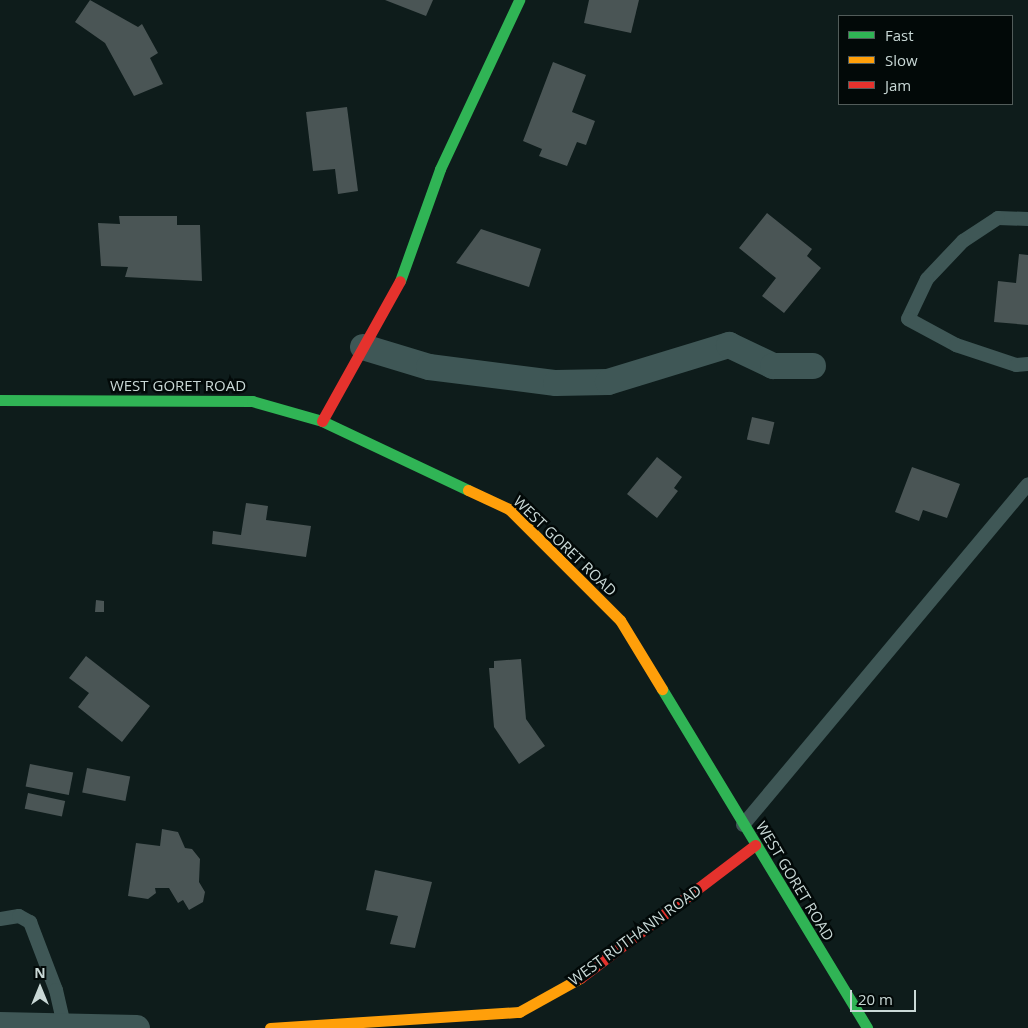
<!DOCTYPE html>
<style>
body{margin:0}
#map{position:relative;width:1028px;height:1028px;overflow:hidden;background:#0e1c1b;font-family:"Open Sans",sans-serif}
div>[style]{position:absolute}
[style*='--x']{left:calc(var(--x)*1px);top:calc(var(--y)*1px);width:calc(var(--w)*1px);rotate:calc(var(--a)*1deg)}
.building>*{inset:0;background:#4a5555;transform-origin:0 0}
.lane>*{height:14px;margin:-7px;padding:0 7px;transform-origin:7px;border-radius:7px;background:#3f5756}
.street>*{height:26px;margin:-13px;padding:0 13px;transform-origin:13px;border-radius:13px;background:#3f5756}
.fast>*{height:11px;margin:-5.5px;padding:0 5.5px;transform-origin:5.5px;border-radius:5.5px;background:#30b455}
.slow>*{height:11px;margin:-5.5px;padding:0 5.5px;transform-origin:5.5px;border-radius:5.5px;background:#ff9f0a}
.jam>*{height:11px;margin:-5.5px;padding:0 5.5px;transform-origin:5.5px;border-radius:5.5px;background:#e5322d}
span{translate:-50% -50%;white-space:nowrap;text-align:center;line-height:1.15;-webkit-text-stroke:5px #020908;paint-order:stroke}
.street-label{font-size:15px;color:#c9d8d6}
.legend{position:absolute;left:838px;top:15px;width:175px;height:90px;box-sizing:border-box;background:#020908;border:1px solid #525c5a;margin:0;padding:6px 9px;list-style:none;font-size:15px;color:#c9d8d6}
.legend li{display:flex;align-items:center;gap:10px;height:25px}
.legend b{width:25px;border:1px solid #525c5a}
.north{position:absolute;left:15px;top:963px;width:50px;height:50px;-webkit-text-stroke:4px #020908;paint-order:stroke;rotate:0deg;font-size:14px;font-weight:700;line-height:20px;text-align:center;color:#c9d8d6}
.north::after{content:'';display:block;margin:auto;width:18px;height:22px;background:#c9d8d6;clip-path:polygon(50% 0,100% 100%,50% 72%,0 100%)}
.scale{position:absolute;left:850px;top:990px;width:66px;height:22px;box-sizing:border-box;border:2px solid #c9d8d6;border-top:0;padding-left:6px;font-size:15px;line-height:18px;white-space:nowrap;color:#c9d8d6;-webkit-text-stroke:4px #020908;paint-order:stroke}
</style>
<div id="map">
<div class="building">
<i style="clip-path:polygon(90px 0,138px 27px,142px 24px,158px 53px,150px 58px,163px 84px,134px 96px,105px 43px,75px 22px)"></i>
<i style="clip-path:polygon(385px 0,433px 0,426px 16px)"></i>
<i style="clip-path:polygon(589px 0,639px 0,631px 33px,584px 23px)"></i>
<i style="clip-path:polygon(553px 62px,586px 75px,572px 112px,595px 121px,586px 145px,577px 142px,567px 166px,539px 156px,542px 149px,523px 141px)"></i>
<i style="clip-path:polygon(347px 107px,358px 191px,338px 194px,335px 169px,313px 171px,306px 112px)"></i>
<i style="clip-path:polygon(767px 213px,812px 249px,807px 256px,821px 268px,784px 313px,762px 296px,776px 278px,739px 248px)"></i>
<i style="clip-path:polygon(119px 216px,177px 216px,177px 225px,200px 225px,202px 281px,125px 277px,128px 267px,101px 266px,98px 223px,120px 224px)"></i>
<i style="clip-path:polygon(481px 229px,541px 249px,529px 287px,456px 263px)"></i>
<i style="clip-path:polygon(1019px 254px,1028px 255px,1028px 325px,994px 322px,998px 281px,1016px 283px)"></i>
<i style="left:752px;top:417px;width:23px;height:23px;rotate:13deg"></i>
<i style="clip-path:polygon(657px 457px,682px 477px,674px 488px,678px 491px,657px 518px,627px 494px)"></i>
<i style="clip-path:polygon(912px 467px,960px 484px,947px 518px,923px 510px,919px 521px,895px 512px)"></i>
<i style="clip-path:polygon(246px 503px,268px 506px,266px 520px,311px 526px,306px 557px,212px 544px,213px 531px,241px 535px)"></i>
<i style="clip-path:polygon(96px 600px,104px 601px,104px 612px,95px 612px)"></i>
<i style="clip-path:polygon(86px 656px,150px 706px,122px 742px,78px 707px,89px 693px,69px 678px)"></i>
<i style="clip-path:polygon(521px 659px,526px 719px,545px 746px,519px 764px,494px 727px,489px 668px,494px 668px,494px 661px)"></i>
<i style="left:30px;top:764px;width:44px;height:23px;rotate:11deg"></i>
<i style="left:87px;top:768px;width:44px;height:25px;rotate:11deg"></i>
<i style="left:28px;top:793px;width:38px;height:16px;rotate:12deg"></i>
<i style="clip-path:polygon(162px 829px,178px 832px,185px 848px,192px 849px,200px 859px,199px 882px,205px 892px,203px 902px,189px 910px,183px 900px,178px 903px,169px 888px,155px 888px,156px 893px,148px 899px,128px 896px,136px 843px,160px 846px)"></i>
<i style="clip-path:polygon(375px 870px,432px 882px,415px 948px,390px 944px,398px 916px,366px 910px)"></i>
</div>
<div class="lane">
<i style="--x:1028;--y:219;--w:30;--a:-178"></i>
<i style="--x:998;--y:218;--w:42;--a:146.7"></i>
<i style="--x:963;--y:241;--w:52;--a:133.5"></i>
<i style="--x:927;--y:279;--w:44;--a:115.4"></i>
<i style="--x:908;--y:319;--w:55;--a:28.4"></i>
<i style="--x:956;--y:345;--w:63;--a:18.4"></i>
<i style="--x:1016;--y:365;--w:12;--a:-5"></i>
<i style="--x:743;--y:825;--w:444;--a:-50.1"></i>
<i style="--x:0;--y:919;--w:19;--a:-9"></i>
<i style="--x:19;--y:916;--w:13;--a:29"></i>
<i style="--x:30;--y:922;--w:73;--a:69.1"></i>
<i style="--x:56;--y:990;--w:37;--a:77"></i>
</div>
<div class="street">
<i style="--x:363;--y:347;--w:69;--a:16.9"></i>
<i style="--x:429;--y:367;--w:128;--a:7.2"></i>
<i style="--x:556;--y:383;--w:52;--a:-1.1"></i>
<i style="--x:608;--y:382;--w:127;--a:-17"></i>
<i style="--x:729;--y:345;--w:49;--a:25.5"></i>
<i style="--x:773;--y:366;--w:40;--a:0"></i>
<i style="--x:0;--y:1025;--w:137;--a:1.3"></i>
</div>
<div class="fast">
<i style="--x:400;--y:281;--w:119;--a:-70.3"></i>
<i style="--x:440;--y:169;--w:187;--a:-64.9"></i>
<i style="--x:0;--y:400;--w:252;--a:0.2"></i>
<i style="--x:252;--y:401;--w:73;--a:15.9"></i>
<i style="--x:322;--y:421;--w:161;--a:25.3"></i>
<i style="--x:662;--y:689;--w:396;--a:58.8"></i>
</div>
<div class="slow">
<i style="--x:468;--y:490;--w:45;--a:24.9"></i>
<i style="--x:509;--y:509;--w:157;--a:45"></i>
<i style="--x:620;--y:620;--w:81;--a:58.7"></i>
<i style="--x:270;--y:1028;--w:250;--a:-3.7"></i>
<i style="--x:519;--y:1012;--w:70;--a:-29.1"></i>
</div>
<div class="jam">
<i style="--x:322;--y:421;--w:160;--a:-60.9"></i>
<i style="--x:580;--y:978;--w:220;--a:-37.2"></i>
</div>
<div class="street-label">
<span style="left:178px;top:386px">WEST GORET ROAD</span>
<span style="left:565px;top:546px;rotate:44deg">WEST GORET ROAD</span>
<span style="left:795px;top:881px;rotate:59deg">WEST GORET ROAD</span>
<span style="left:635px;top:935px;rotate:-36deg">WEST RUTHANN ROAD</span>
</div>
<ul class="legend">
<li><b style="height:6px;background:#30b455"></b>Fast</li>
<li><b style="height:6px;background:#ff9f0a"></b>Slow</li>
<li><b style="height:6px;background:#e5322d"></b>Jam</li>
</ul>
<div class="north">N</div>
<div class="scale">20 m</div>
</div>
